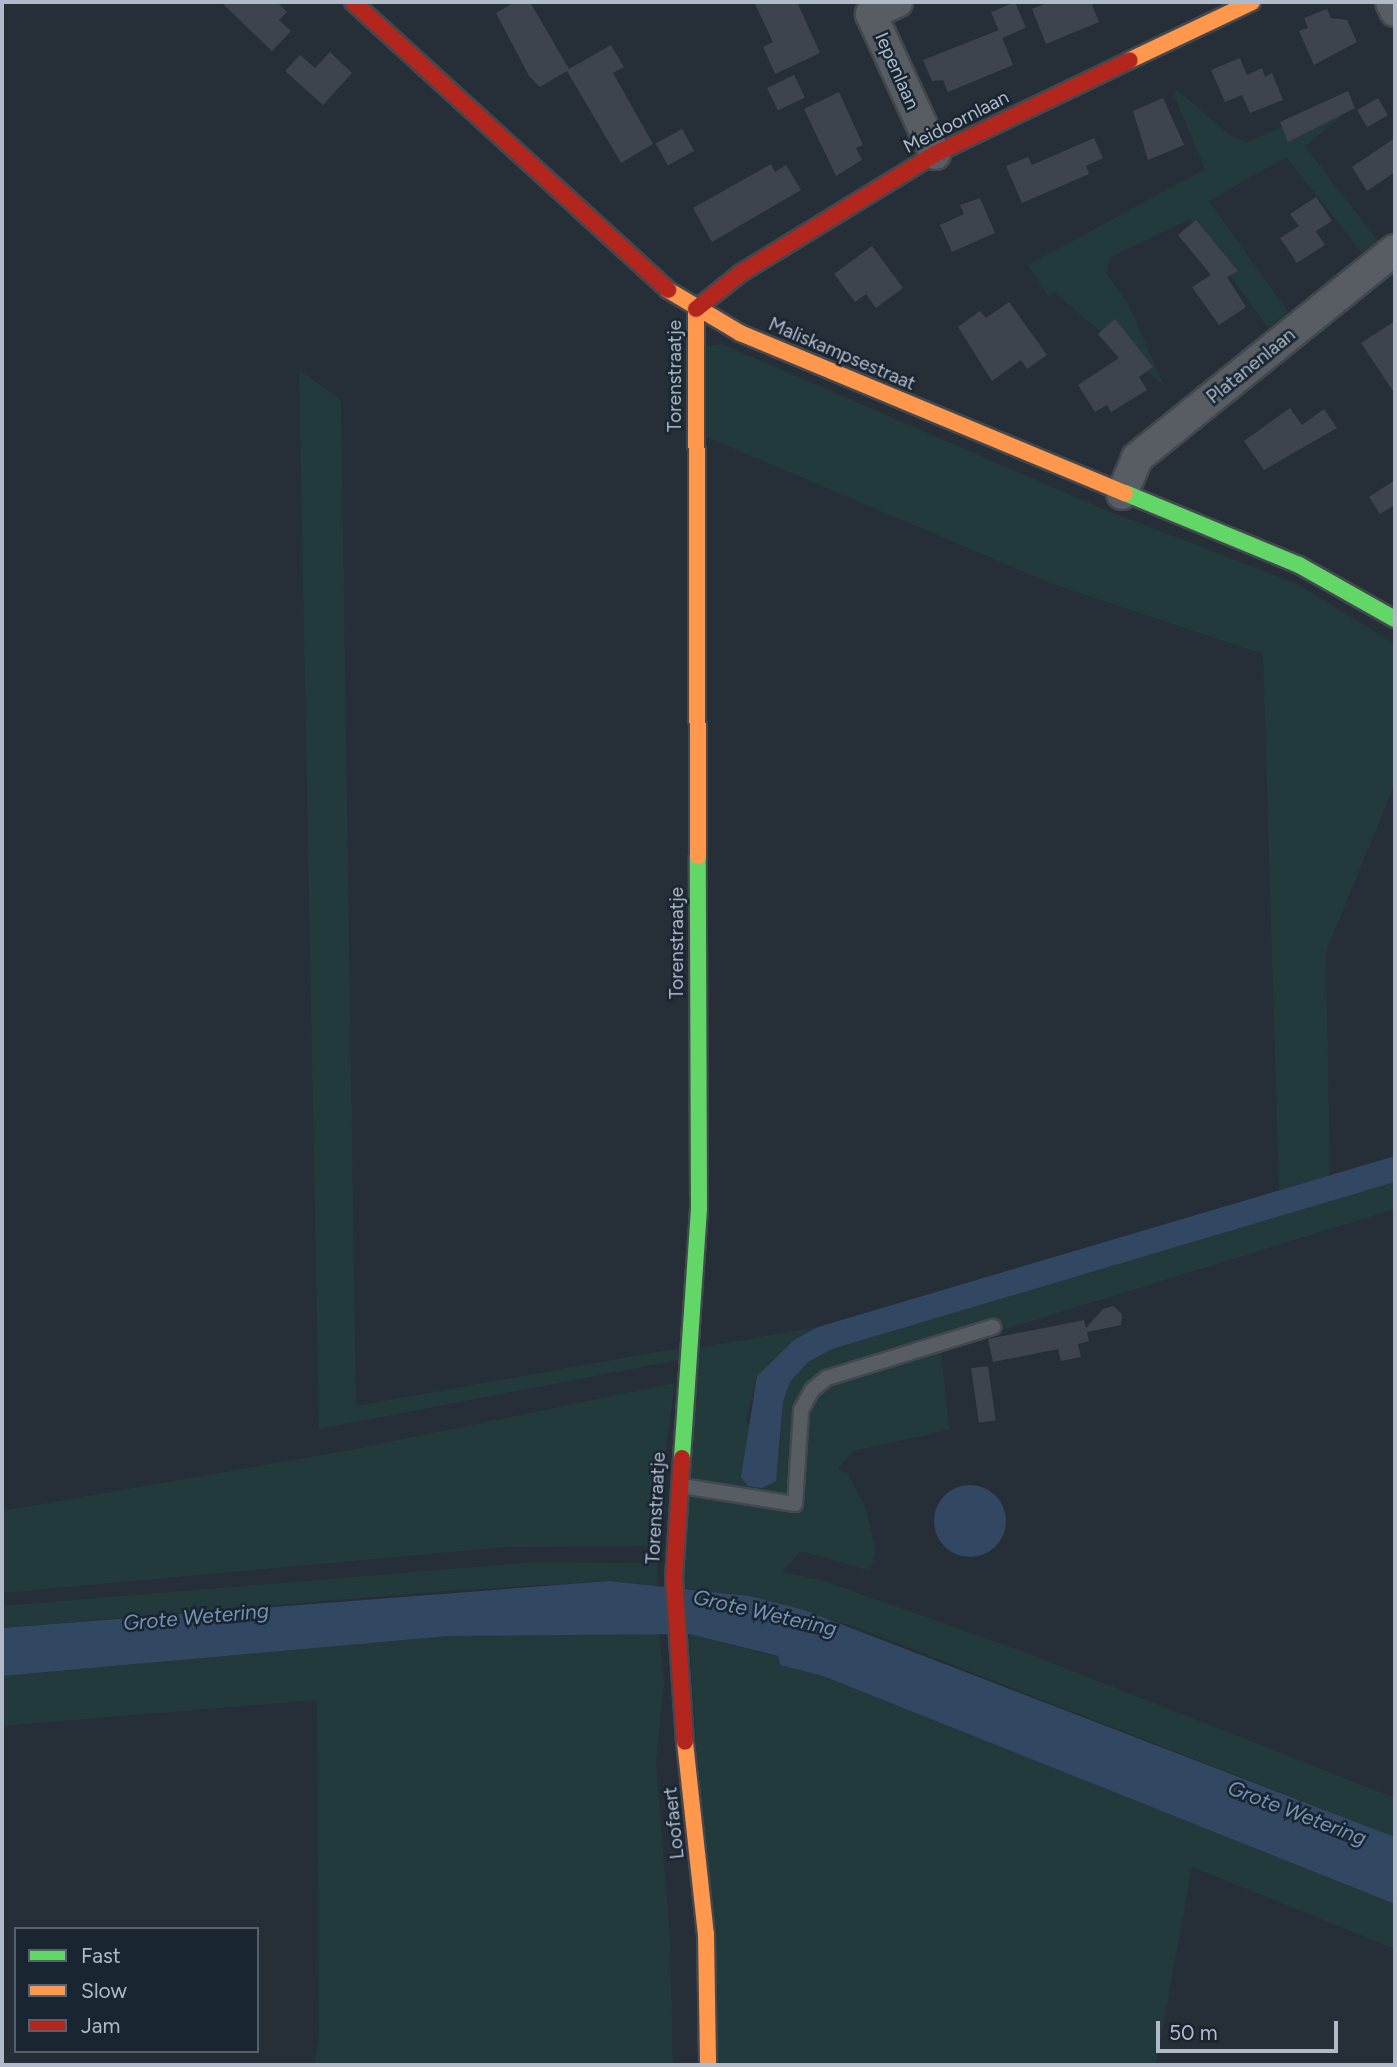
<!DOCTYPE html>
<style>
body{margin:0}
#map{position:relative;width:1397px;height:2067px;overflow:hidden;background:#262e37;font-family:Figtree,sans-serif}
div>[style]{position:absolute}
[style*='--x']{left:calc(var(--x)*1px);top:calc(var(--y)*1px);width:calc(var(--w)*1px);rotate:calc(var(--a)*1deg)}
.green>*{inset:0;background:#233a3d}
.water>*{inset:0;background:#324762}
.round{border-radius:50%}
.building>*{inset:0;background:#3e444d;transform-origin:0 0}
.roads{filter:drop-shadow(2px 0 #43484f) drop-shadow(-2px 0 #43484f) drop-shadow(0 2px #43484f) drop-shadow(0 -2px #43484f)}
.lane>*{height:14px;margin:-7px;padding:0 7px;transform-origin:7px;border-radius:7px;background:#585d64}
.street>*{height:30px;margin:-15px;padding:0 15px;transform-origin:15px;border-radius:15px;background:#585d64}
.fast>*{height:16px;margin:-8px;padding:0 8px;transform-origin:8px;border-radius:8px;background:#63d668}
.slow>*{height:16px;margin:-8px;padding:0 8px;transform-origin:8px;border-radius:8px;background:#ff974d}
.jam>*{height:16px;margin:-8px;padding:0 8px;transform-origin:8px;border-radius:8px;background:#b3261e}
span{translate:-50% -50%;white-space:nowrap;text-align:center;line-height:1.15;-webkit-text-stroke:5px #1a2532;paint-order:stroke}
.street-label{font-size:19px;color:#b0bac9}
.water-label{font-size:21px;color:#7592b3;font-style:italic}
.frame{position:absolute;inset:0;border:4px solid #b0bac9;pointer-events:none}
.legend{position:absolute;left:14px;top:1927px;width:245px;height:126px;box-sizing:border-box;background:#1a2532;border:2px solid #56616e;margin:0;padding:9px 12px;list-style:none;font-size:21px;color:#b0bac9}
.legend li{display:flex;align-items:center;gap:14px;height:35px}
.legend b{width:35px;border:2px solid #56616e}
.scale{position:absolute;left:1156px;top:2021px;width:182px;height:32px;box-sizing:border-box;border:4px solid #b0bac9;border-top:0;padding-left:9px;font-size:21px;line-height:24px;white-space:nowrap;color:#b0bac9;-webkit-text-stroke:5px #1a2532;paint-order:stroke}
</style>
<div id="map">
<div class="green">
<i style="clip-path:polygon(1177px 90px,1230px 135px,1248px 142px,1331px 104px,1339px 106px,1340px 118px,1305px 146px,1378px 241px,1362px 253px,1286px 157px,1209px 201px,1288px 312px,1268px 328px,1190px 219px,1111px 257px,1106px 273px,1129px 306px,1164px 386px,1054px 292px,1048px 297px,1028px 265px,1205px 169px,1173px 93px)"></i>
<i style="clip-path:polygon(722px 344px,1103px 509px,1297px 584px,1395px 644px,1395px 783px,1326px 952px,1330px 1175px,1279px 1190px,1263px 654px,1048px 582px,704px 436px,706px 346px)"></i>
<i style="clip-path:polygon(299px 370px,341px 400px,356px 1406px,662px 1351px,681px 1349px,679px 1360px,319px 1429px)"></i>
<i style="clip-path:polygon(1395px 1182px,1395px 1209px,941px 1349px,949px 1430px,853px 1451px,838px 1468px,848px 1474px,866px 1509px,876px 1552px,870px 1571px,801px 1551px,782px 1572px,824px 1581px,1019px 1650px,1395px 1798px,1395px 1837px,853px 1626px,749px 1596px,682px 1588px,697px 1348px,818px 1327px,794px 1340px,757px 1376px,746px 1422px,780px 1452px,783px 1402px,790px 1382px,808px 1362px,832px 1349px)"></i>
<i style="clip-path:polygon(675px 1383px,652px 1546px,506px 1547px,2px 1593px,2px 1511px,345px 1451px)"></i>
<i style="clip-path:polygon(535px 1562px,657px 1563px,658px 1587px,609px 1581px,445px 1591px,2px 1628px,2px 1606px)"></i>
<i style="clip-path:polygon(659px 1632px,664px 1681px,656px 1763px,670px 1935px,673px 2065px,314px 2065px,319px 2039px,317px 1700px,2px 1726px,2px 1676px,449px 1636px)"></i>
<i style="clip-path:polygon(689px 1634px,778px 1657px,780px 1665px,823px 1676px,1395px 1904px,1395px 1949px,1192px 1867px,1156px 2065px,717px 2065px)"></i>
</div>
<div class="water">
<i style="clip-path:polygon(1395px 1156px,1395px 1182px,832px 1349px,808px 1362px,790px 1382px,783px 1402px,776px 1481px,762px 1488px,748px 1486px,741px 1477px,757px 1376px,794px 1340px,818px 1327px)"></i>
<i class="round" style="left:934px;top:1485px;width:72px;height:72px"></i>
<i style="clip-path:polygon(609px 1581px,749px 1596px,804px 1610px,1395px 1837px,1395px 1904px,823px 1676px,780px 1665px,778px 1656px,689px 1634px,449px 1636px,2px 1676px,2px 1628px)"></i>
</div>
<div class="building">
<i style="clip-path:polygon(221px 2px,277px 2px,287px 12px,279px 20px,291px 31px,272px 51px)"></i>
<i style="clip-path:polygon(515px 2px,530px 2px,569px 69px,611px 45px,624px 67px,613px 73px,653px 144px,621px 163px,567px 71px,540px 87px,529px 76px,496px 13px)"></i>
<i style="clip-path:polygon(754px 2px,797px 2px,820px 53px,775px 74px,763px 47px,773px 42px)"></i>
<i style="left:1015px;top:2px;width:28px;height:26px;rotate:67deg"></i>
<i style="clip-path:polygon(1049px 2px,1091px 2px,1099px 22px,1046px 44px,1032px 9px)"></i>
<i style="clip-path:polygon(1327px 9px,1331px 18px,1347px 20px,1357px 42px,1314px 65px,1299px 31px,1308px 28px,1304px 18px)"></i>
<i style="clip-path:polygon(999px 30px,1013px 65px,948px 92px,943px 80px,932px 81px,923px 60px)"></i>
<i style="clip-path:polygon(330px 52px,352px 73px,323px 105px,285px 71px,300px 55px,315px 68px)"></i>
<i style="clip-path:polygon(1240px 58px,1247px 75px,1262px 68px,1265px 77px,1272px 73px,1283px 100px,1250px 113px,1242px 95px,1225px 102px,1211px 70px)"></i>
<i style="left:794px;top:75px;width:25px;height:30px;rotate:64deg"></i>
<i style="clip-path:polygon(1348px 91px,1355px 108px,1288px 142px,1280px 122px)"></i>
<i style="clip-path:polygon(839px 92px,863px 145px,856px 148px,862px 160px,836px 176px,804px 109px)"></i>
<i style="clip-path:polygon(1163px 98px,1184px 145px,1148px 160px,1133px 111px)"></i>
<i style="left:1378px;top:98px;width:20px;height:24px;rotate:60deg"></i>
<i style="left:682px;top:129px;width:25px;height:30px;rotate:61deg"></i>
<i style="clip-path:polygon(1094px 138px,1103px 158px,1086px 166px,1089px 174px,1022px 203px,1006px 166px,1028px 157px,1032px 165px)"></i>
<i style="clip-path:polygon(1395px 138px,1395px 172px,1367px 191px,1352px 167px)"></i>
<i style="clip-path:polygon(771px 164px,775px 172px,786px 165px,801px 190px,712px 242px,693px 208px)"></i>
<i style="clip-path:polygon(1316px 197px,1332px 221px,1316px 231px,1325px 245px,1297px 263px,1280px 238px,1299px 226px,1290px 214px)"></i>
<i style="clip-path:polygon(980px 198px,995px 233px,952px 252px,940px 225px,964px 214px,960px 205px)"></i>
<i style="clip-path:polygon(1196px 220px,1238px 271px,1227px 277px,1246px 307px,1219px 325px,1192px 287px,1211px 275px,1178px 235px)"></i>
<i style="clip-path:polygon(872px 246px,903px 288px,876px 308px,866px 294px,855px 302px,834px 274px)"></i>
<i style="clip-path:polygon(1009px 302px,1047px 355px,1027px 369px,1021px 360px,992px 381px,958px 327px,980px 311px,986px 318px)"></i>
<i style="clip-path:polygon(1115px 319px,1153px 367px,1139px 377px,1147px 390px,1111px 412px,1107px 405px,1095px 412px,1078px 385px,1119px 358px,1098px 334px)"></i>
<i style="clip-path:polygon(1395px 321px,1395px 394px,1361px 343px)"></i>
<i style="clip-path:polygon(1290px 408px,1302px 425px,1324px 409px,1337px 428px,1264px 470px,1244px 441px)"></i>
<i style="clip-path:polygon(1395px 480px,1395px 505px,1380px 514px,1369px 497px)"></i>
<i style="clip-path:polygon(1113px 1306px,1122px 1314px,1121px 1325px,1087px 1332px,1089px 1341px,1078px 1344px,1081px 1357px,1061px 1361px,1058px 1349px,993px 1362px,988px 1339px,1084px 1320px,1086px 1328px,1103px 1309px)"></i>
<i style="left:988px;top:1366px;width:55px;height:17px;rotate:82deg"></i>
</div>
<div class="roads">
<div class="lane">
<i style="--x:682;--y:1486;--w:114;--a:9.1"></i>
<i style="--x:795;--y:1504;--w:94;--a:-86.3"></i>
<i style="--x:801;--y:1410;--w:23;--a:-61"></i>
<i style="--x:812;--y:1390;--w:19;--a:-39"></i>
<i style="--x:827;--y:1378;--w:174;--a:-17.1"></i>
</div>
<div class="street">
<i style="--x:897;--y:2;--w:29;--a:155"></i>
<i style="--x:871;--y:14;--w:154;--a:65.4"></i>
<i style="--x:1391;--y:2;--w:10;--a:66"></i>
<i style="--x:1122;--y:494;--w:39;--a:-67"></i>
<i style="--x:1137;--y:458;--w:331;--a:-38.9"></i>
</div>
<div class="fast">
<i style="--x:1125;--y:493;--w:188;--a:22.5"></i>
<i style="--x:1299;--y:565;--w:110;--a:29.4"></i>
<i style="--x:682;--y:1458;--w:251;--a:-86.1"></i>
<i style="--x:699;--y:1208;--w:352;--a:-90.2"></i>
</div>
<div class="slow">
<i style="--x:1130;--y:60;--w:135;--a:-25.4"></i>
<i style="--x:668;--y:290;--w:84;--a:30.8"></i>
<i style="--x:740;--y:333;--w:417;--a:22.6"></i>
<i style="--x:696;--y:309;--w:547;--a:89.79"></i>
<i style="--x:685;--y:1742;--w:193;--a:83.8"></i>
<i style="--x:706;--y:1934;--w:131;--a:89.1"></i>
</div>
<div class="jam">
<i style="--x:353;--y:2;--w:427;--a:42.4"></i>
<i style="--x:696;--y:309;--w:58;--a:-38.7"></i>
<i style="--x:741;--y:273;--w:228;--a:-31.5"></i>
<i style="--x:935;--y:154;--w:216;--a:-25.7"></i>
<i style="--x:682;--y:1458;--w:119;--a:93.8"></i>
<i style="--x:674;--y:1577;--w:165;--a:86.2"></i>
</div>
</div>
<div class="street-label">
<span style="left:897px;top:71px;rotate:66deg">Iepenlaan</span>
<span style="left:956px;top:122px;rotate:-27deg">Meidoornlaan</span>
<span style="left:842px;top:354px;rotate:23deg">Maliskampsestraat</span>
<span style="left:1251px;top:366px;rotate:-39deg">Platanenlaan</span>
<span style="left:675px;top:376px;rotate:-90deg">Torenstraatje</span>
<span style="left:677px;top:943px;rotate:-90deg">Torenstraatje</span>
<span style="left:656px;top:1508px;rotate:-87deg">Torenstraatje</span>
<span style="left:674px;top:1823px;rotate:-96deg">Loofaert</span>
</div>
<div class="water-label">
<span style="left:765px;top:1613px;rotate:13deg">Grote Wetering</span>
<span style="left:196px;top:1617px;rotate:-5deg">Grote Wetering</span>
<span style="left:1297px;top:1813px;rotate:21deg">Grote Wetering</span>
</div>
<div class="frame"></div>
<ul class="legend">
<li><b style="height:9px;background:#63d668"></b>Fast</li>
<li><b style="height:9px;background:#ff974d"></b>Slow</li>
<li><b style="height:9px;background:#b3261e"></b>Jam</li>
</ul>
<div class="scale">50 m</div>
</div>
